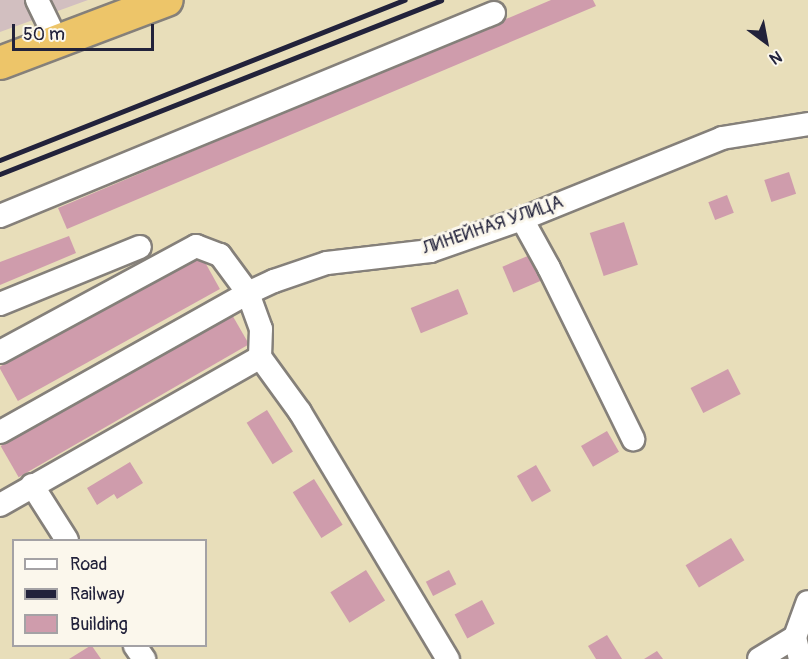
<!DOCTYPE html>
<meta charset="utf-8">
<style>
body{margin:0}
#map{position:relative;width:808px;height:659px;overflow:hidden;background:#e8deba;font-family:Pangolin,sans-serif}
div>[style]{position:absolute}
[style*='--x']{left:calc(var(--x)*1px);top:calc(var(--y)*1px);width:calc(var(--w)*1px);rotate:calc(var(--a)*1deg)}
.industrial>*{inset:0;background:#d2bfc0}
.building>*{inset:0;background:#cf9cac;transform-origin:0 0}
.roads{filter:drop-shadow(2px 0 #85807a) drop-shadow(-2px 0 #85807a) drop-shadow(0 2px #85807a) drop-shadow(0 -2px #85807a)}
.minor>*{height:22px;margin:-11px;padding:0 11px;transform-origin:11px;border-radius:11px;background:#fff}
.highway>*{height:32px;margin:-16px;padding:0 16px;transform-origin:16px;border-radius:16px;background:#edc569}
.rail>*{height:4.5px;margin:-2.25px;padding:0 2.25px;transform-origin:2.25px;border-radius:2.25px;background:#22223b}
span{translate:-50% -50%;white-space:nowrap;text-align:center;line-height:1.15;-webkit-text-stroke:6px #fbf7ec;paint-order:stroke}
.street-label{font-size:18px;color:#22223b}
.legend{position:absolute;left:12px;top:539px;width:195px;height:108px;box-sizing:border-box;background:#fbf7ec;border:2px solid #a4a2a5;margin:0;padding:8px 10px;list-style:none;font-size:18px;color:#22223b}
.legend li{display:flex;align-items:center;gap:12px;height:30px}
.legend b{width:30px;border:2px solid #a4a2a5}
.north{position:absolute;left:736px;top:12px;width:60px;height:60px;-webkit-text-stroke:4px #fbf7ec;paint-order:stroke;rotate:148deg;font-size:16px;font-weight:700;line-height:24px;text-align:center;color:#22223b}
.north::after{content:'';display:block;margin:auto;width:21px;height:27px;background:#22223b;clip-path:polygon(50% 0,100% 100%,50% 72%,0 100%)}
.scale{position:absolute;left:12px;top:24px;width:142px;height:27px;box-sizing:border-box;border:3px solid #22223b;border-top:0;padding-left:8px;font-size:18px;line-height:21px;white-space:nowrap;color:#22223b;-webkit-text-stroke:4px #fbf7ec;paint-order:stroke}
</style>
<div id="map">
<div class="industrial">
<i style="clip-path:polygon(0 0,88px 0,0 32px)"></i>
</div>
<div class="building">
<i style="clip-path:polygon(551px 0,593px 0,596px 6px,67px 229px,58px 208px)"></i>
<i style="left:789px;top:172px;width:23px;height:26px;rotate:72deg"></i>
<i style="left:727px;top:195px;width:19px;height:20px;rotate:69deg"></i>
<i style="left:624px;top:222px;width:45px;height:36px;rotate:72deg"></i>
<i style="clip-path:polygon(69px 236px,76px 253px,0 285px,0 262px)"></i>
<i style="left:201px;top:255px;width:39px;height:231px;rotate:61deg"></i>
<i style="left:530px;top:255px;width:28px;height:30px;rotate:67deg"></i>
<i style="left:458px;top:289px;width:27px;height:51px;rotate:68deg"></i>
<i style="left:231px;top:313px;width:36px;height:266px;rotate:60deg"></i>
<i style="left:728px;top:369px;width:28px;height:42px;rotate:63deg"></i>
<i style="left:267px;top:410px;width:49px;height:24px;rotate:58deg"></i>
<i style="left:607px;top:431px;width:24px;height:30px;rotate:60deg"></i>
<i style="clip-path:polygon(130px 462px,143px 483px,117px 499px,114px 494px,97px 505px,87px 488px)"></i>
<i style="left:536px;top:465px;width:30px;height:22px;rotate:60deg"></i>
<i style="left:314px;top:479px;width:54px;height:25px;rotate:58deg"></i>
<i style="left:731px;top:538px;width:26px;height:53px;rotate:59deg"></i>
<i style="left:366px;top:570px;width:36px;height:42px;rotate:58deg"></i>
<i style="left:449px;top:570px;width:16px;height:26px;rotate:63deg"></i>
<i style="left:482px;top:600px;width:27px;height:31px;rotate:62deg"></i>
<i style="clip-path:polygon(607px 635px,622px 659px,596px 659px,588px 646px)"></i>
<i style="clip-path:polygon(92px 646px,101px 659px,69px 659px,90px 646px)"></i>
<i style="clip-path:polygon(657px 651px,663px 659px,644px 659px)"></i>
</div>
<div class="roads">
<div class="minor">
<i style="--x:37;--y:0;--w:46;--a:64"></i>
<i style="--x:0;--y:216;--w:534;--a:-22.34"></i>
<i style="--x:522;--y:219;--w:56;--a:61.1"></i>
<i style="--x:549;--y:268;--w:191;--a:63.8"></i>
<i style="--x:0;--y:304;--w:151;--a:-22.2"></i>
<i style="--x:0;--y:352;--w:223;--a:-28.4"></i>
<i style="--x:196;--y:246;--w:26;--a:21"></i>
<i style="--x:220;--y:255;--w:47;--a:53.6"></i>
<i style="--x:248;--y:293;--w:284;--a:150.7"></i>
<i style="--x:260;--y:357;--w:68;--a:54"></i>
<i style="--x:300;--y:412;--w:288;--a:59.1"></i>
<i style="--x:32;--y:485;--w:65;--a:57.5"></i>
<i style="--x:0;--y:505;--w:299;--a:-29.6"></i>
<i style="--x:260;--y:357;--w:28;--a:-88"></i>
<i style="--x:261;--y:329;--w:38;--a:-110"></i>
<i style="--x:248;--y:293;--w:29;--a:-25"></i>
<i style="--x:274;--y:281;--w:56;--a:-18.8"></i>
<i style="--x:327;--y:263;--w:104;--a:-6.6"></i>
<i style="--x:430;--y:251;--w:97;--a:-19.2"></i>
<i style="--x:522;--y:219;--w:216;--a:-22"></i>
<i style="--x:722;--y:138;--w:87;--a:-9.2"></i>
<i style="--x:135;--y:646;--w:16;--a:55"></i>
<i style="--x:759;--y:659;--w:42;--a:-31.4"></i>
<i style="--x:800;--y:659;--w:23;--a:-103"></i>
<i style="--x:795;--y:637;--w:37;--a:-70"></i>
</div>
<div class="highway">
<i style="--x:0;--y:63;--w:178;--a:-20.7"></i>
</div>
</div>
<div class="rail">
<i style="--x:0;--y:160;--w:435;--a:-21.6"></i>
<i style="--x:0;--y:174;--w:474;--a:-21.5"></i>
</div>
<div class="street-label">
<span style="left:493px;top:226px;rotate:-19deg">ЛИНЕЙНАЯ УЛИЦА</span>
</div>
<ul class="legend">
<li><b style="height:8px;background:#fff"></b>Road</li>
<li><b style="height:8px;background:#22223b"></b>Railway</li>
<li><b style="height:16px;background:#cf9cac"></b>Building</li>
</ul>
<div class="north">N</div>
<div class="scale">50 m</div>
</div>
